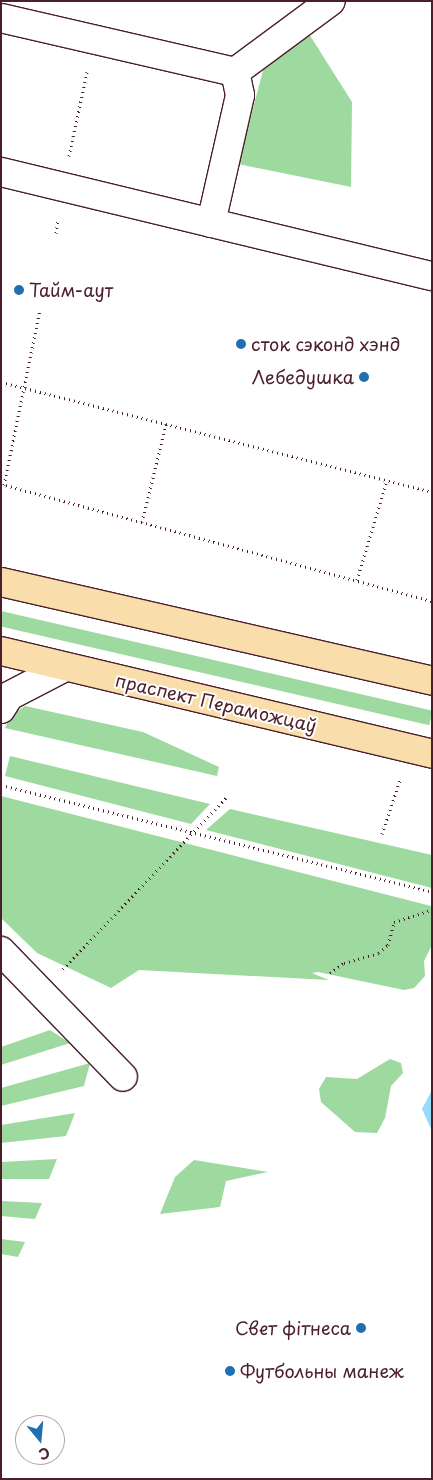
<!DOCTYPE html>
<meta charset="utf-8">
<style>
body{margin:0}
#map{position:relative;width:433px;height:1480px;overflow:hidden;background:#fff;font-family:"Playpen Sans",sans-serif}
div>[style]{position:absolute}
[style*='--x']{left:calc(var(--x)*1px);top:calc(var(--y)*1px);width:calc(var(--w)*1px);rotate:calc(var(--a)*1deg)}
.green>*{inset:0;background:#9ed9a0;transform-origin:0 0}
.water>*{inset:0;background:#97dbf9}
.path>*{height:3px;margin-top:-1.5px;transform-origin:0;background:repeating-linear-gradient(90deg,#4a1f2b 0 1px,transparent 0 5px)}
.roads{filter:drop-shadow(1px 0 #4a1f2b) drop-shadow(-1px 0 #4a1f2b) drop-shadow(0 1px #4a1f2b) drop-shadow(0 -1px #4a1f2b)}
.minor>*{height:28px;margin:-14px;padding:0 14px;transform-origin:14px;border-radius:14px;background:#fff}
.major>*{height:28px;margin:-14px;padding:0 14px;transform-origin:14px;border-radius:14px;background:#f9deab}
.dots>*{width:14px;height:14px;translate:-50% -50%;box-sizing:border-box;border:2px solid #fff;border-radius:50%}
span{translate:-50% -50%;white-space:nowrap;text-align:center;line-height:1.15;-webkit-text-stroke:4px #fff;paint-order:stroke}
.poi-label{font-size:18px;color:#4a1f2b}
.left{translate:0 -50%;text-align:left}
.right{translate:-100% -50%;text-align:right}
.street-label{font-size:18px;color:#4a1f2b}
.frame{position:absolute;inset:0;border:2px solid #4a1f2b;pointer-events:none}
.north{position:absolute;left:15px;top:1415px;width:50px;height:50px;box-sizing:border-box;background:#fff;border:1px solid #b7a5aa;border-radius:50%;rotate:163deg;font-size:14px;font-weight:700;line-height:20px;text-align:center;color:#4a1f2b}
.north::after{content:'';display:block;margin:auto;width:18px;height:22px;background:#1f6fb2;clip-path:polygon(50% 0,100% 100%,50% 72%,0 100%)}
</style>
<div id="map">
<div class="green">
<i style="clip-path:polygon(309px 34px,352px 102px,351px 187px,238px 164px,264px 67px)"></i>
<i style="left:1px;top:611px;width:443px;height:15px;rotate:13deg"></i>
<i style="clip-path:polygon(25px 706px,143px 732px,219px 767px,217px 776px,5px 728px,11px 715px)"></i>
<i style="clip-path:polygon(10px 756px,210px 804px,191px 824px,5px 776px)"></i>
<i style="clip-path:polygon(1px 796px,431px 906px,432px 945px,424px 961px,425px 976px,414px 988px,404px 990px,318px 972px,312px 973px,329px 980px,139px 970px,111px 988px,37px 953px,1px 918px)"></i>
<i style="clip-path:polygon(230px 809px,432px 855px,432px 888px,206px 830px)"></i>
<i style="clip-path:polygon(50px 1030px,70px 1043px,1px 1065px,1px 1047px)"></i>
<i style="clip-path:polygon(390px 1059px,401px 1063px,403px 1073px,391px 1086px,385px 1118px,377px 1133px,355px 1132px,321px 1102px,319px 1089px,326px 1077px,357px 1079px)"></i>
<i style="clip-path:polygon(90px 1063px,84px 1086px,1px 1106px,1px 1088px)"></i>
<i style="clip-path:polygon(75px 1113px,66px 1136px,1px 1143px,1px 1125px)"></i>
<i style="clip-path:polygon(57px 1159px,49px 1179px,1px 1179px,1px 1162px)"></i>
<i style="clip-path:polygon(194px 1160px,268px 1172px,226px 1181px,220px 1207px,160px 1214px,175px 1177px)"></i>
<i style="clip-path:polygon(1px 1201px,42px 1203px,35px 1219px,1px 1216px)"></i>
<i style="clip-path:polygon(1px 1239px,25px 1242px,18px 1257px,1px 1254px)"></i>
</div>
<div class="water">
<i style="clip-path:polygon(432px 1090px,432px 1131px,422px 1109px)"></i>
</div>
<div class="path">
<i style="--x:69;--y:156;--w:86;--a:-77.9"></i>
<i style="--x:56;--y:233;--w:14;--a:-82"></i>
<i style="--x:1;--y:382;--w:445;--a:14.3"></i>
<i style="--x:1;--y:484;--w:447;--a:15.2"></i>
<i style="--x:4;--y:485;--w:179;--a:-78.4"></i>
<i style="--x:142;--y:522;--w:101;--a:-76.2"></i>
<i style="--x:357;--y:580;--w:104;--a:-73.3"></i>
<i style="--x:1;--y:785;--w:444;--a:13.9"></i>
<i style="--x:382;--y:834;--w:57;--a:-71.6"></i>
<i style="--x:63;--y:969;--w:238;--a:-46.4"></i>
<i style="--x:330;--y:973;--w:17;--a:-36"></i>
<i style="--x:344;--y:963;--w:36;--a:-16"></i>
<i style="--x:379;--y:953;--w:12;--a:-42"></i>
<i style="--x:388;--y:945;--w:24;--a:-75"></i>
<i style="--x:394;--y:922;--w:40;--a:-18"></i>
</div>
<div class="roads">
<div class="minor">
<i style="--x:1;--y:18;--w:240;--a:13"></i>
<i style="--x:235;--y:72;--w:119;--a:-36.5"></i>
<i style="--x:1;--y:172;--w:443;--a:13.6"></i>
<i style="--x:211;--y:223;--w:131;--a:-77.2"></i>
<i style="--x:240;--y:95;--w:24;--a:-102"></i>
<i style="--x:1;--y:709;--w:15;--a:-58"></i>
<i style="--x:9;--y:696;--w:63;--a:-27.4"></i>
<i style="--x:1;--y:951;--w:175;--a:45.9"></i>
</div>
<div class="major">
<i style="--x:1;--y:582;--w:442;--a:12.9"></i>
<i style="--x:1;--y:651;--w:443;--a:13.4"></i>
</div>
</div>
<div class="dots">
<i style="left:19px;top:290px;background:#1f6fb2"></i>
<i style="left:241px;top:344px;background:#1f6fb2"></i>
<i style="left:364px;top:377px;background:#1f6fb2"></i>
<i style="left:361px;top:1328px;background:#1f6fb2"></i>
<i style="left:230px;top:1371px;background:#1f6fb2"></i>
</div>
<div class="poi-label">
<span class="left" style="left:29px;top:290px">Тайм-аут</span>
<span class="left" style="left:251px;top:344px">сток сэконд хэнд</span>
<span class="right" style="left:354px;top:377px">Лебедушка</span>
<span class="right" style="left:351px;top:1328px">Свет фітнеса</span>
<span class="left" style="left:240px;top:1371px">Футбольны манеж</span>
</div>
<div class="street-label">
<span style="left:216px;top:703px;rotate:13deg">праспект Пераможцаў</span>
</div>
<div class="frame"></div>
<div class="north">С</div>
</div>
